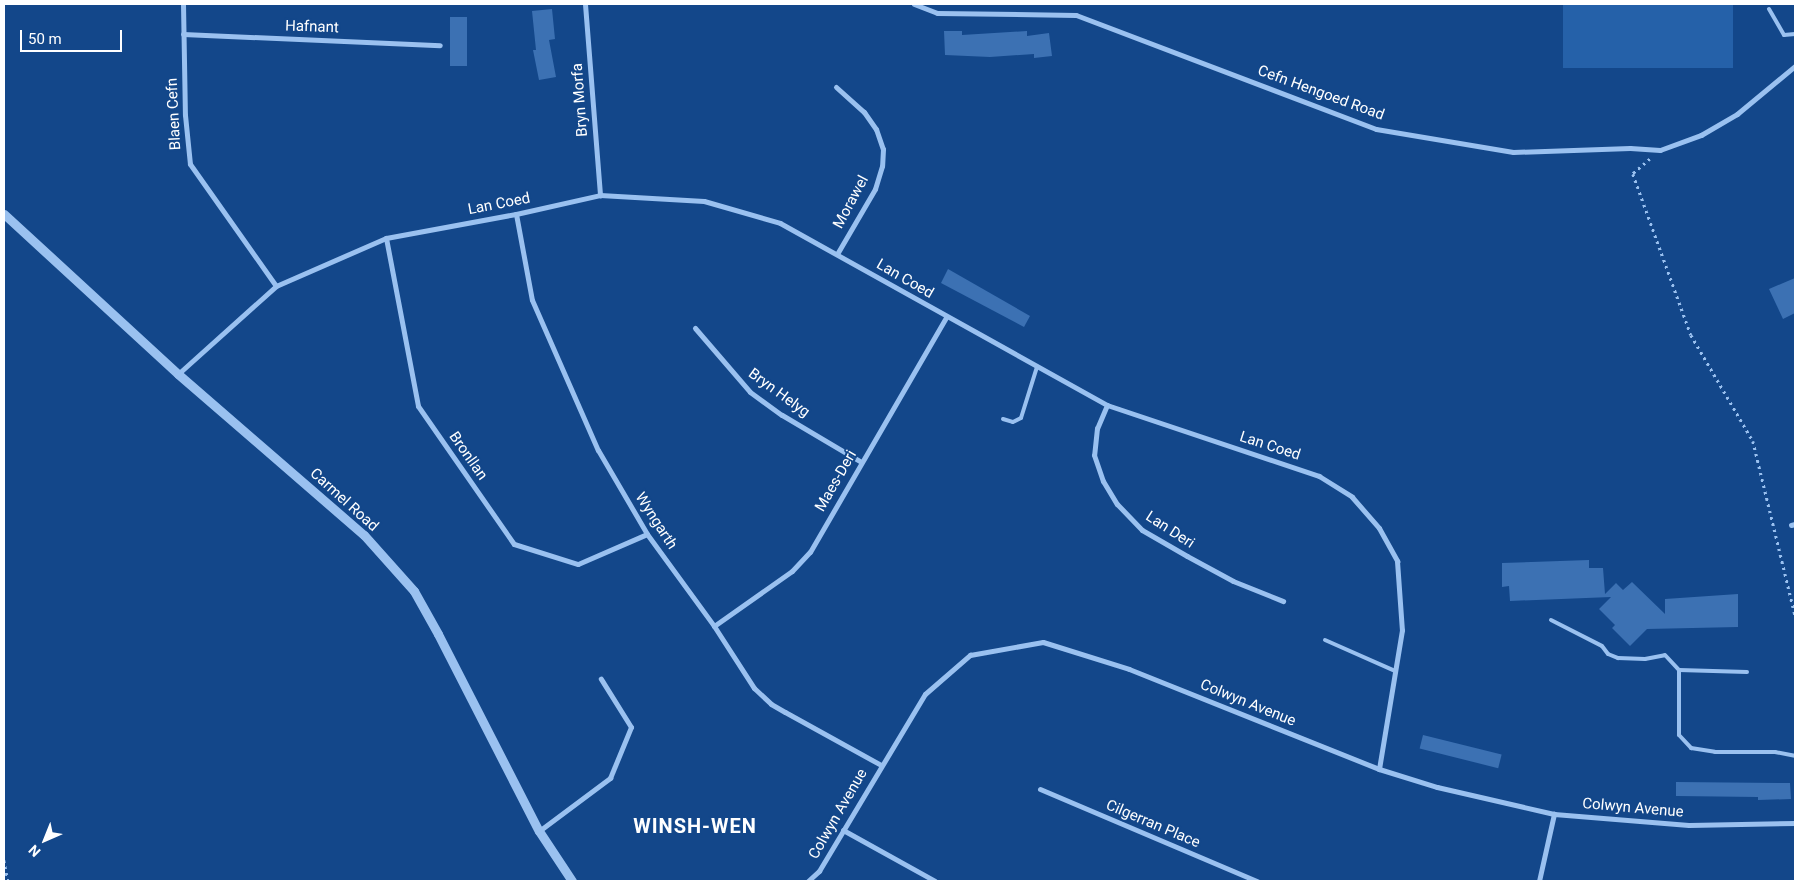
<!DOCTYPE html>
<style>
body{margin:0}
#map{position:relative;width:1799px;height:885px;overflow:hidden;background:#13478a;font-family:Roboto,sans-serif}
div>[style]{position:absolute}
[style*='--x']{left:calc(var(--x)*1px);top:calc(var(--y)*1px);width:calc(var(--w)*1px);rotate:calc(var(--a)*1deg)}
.green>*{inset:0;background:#2561a9;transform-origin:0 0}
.building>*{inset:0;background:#3c71b3;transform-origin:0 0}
.path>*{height:2.5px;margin-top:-1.25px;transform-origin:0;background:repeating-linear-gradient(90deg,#9ac1f0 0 2.5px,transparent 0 6.5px)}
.service>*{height:4px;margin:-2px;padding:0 2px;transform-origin:2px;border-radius:2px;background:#9ac1f0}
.minor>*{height:5px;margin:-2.5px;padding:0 2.5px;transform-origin:2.5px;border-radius:2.5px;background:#9ac1f0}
.tertiary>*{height:9px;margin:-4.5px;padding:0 4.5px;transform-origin:4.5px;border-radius:4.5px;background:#9ac1f0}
span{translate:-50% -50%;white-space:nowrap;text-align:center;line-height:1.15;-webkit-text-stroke:4px #13478a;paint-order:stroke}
.street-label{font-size:15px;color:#fff}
.district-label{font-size:20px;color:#fff;font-weight:700;letter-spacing:1px}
.frame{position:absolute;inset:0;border:5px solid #fff;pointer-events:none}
.north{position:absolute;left:20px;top:815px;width:50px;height:50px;-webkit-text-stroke:4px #13478a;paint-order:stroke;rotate:224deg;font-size:14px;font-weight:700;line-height:20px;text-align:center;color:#fff}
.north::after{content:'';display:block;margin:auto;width:18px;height:22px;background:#fff;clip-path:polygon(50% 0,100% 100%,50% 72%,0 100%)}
.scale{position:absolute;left:20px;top:30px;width:102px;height:22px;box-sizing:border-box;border:2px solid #fff;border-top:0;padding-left:6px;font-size:15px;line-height:18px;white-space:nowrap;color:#fff;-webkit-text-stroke:4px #13478a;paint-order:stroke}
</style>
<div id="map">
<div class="green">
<i style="left:1563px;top:4px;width:170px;height:64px"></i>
</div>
<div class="building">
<i style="clip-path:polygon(552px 9px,555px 39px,549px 40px,556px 77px,539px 80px,533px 50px,536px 50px,532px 11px)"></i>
<i style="left:450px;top:17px;width:17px;height:49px"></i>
<i style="clip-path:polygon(944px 31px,962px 31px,962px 35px,1027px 31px,1027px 36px,1049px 33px,1052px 56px,1034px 58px,1034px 54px,990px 57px,945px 55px)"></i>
<i style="clip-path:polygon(948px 269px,1030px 316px,1024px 327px,941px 283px)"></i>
<i style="clip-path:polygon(1795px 278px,1795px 313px,1783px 319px,1769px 289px)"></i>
<i style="clip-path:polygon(1589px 560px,1589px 568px,1603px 568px,1605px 594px,1616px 583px,1623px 590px,1632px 582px,1665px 614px,1665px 599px,1738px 594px,1738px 627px,1647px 629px,1630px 646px,1612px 628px,1615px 625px,1599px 609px,1611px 597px,1510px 601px,1509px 586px,1502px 587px,1502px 563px)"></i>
<i style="left:1423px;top:735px;width:81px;height:14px;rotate:14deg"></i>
<i style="clip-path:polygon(1676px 782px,1790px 783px,1791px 799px,1758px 800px,1758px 797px,1676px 796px)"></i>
</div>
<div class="path">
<i style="--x:1650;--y:159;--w:23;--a:139"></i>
<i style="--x:1633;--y:174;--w:171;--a:70.2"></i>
<i style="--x:1691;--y:335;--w:123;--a:59.7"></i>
<i style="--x:1753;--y:441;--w:179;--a:76.4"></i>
<i style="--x:4;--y:860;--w:21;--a:79"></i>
</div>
<div class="service">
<i style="--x:1769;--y:9;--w:30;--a:60"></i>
<i style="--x:1784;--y:35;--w:11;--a:-5"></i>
<i style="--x:1003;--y:419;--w:10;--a:17"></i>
<i style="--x:1013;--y:422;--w:9;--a:-27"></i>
<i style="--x:1021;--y:418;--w:53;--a:-72.6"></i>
<i style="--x:1551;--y:620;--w:57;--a:27"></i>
<i style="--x:1602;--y:646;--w:10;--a:53"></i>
<i style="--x:1608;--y:654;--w:11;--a:22"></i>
<i style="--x:1618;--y:658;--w:27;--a:2"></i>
<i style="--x:1645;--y:659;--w:20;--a:-11"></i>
<i style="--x:1665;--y:655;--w:21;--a:47"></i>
<i style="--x:1325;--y:640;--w:77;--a:23.9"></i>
<i style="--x:1747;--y:672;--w:68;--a:-178.3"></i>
<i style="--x:1679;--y:670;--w:65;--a:90"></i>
<i style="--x:1679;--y:735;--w:18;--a:47"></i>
<i style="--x:1691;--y:748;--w:24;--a:9"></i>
<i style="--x:1715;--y:752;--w:60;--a:0"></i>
<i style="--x:1775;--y:752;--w:20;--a:11"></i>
</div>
<div class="minor">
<i style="--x:183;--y:4;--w:111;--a:89"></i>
<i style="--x:185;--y:115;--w:49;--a:84.2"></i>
<i style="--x:190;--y:164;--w:149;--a:54.8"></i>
<i style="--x:585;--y:4;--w:192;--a:85.5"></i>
<i style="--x:914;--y:4;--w:25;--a:21"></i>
<i style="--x:937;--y:13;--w:139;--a:0.8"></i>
<i style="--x:1076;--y:15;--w:321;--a:20.8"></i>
<i style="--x:1376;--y:129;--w:139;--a:9.5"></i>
<i style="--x:1513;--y:152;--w:117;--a:-2"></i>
<i style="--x:1630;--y:148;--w:30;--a:4"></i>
<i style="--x:1660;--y:150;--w:44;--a:-20.1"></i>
<i style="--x:1701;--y:135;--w:42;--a:-30.3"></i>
<i style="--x:1737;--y:114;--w:75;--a:-39.6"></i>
<i style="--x:183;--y:34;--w:257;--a:2.5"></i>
<i style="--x:836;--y:87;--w:38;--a:42"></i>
<i style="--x:864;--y:112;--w:21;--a:55"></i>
<i style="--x:876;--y:129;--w:21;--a:71"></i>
<i style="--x:883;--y:149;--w:17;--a:93"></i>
<i style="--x:882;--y:166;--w:24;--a:107"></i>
<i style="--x:875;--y:189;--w:75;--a:120.3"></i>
<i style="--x:516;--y:214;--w:87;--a:79.5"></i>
<i style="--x:532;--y:300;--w:164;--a:66.3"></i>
<i style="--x:598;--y:450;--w:97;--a:59.7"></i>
<i style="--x:647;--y:534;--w:114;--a:53.9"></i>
<i style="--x:714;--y:626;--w:74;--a:57.2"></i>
<i style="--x:754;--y:688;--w:23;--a:43"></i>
<i style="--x:771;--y:704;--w:16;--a:30"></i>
<i style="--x:785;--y:712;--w:110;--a:28.9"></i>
<i style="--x:386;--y:238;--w:171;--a:79.2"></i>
<i style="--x:418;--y:406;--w:168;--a:55.2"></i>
<i style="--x:514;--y:544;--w:67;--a:17.4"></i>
<i style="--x:578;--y:564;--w:75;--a:-23.5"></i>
<i style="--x:695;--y:328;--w:84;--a:49.3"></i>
<i style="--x:750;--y:392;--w:39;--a:36"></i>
<i style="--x:782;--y:415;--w:92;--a:30.7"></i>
<i style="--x:178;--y:374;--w:132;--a:-41.9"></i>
<i style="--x:276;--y:286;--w:120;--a:-23.6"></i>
<i style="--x:386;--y:238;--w:132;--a:-10.5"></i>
<i style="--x:516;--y:214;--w:86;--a:-12.7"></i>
<i style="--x:600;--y:195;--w:104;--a:3.3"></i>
<i style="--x:704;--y:201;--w:79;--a:16.1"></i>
<i style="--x:780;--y:223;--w:374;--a:29.1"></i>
<i style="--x:1107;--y:405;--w:224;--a:18.5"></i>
<i style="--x:1319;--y:476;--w:39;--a:32"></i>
<i style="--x:1352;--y:497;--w:41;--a:48.9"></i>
<i style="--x:1379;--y:528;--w:38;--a:61"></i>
<i style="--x:1397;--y:561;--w:69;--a:85.9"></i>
<i style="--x:1402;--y:630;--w:141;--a:99.4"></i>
<i style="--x:1107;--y:405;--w:25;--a:113"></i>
<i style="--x:1097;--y:428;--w:27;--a:96"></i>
<i style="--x:1094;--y:455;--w:28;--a:71"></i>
<i style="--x:1103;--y:481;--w:27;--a:59"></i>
<i style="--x:1117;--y:504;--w:36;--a:46"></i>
<i style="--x:1142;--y:530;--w:52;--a:30"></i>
<i style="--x:1187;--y:556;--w:52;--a:28.5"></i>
<i style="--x:1233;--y:581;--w:54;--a:21.8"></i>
<i style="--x:1791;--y:525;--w:4;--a:-14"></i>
<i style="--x:714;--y:626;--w:95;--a:-35.2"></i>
<i style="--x:792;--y:571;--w:26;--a:-47"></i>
<i style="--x:810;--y:552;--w:272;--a:-59.9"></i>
<i style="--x:1040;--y:789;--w:236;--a:23"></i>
<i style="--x:843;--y:830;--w:105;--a:29"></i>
<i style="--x:539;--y:831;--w:89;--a:-36.7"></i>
<i style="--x:610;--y:778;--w:55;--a:-67.6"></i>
<i style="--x:631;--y:727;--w:57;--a:-122"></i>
<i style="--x:808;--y:881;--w:15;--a:-42"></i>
<i style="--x:819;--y:871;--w:206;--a:-59.1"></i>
<i style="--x:925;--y:694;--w:60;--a:-40.9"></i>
<i style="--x:970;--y:655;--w:74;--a:-10.1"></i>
<i style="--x:1043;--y:642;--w:90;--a:17.4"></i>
<i style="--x:1129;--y:669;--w:269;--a:21.8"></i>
<i style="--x:1379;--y:769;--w:61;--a:17.2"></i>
<i style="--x:1437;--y:787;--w:120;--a:13"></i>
<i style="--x:1554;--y:814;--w:135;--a:4.7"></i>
<i style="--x:1689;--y:825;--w:106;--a:-1.1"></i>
<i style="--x:1539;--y:881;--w:69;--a:-77.4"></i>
</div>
<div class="tertiary">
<i style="--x:4;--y:214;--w:236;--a:42.6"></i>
<i style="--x:178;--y:374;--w:246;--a:40.9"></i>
<i style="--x:364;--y:535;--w:75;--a:48.2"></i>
<i style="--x:414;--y:591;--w:49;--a:60.8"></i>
<i style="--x:438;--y:634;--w:221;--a:62.9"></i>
<i style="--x:539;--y:831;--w:60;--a:56.6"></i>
</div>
<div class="street-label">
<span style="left:312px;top:27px;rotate:2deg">Hafnant</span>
<span style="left:1321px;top:93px;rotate:20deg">Cefn Hengoed Road</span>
<span style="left:580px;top:100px;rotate:-94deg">Bryn Morfa</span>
<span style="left:174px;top:114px;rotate:-93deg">Blaen Cefn</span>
<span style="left:851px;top:202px;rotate:-62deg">Morawel</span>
<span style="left:499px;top:204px;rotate:-11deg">Lan Coed</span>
<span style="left:905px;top:279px;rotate:30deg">Lan Coed</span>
<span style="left:779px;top:393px;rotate:36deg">Bryn Helyg</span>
<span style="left:1270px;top:446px;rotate:18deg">Lan Coed</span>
<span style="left:468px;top:456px;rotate:55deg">Bronllan</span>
<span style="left:836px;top:481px;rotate:-60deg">Maes-Deri</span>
<span style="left:344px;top:500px;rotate:42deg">Carmel Road</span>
<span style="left:656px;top:521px;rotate:57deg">Wyngarth</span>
<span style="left:1170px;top:530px;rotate:33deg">Lan Deri</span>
<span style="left:1248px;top:703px;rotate:22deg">Colwyn Avenue</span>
<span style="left:1633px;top:808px;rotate:5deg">Colwyn Avenue</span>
<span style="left:838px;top:814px;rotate:-60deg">Colwyn Avenue</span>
<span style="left:1153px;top:824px;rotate:23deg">Cilgerran Place</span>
</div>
<div class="district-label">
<span style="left:695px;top:826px">WINSH-WEN</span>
</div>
<div class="frame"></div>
<div class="north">N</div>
<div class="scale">50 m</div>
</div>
